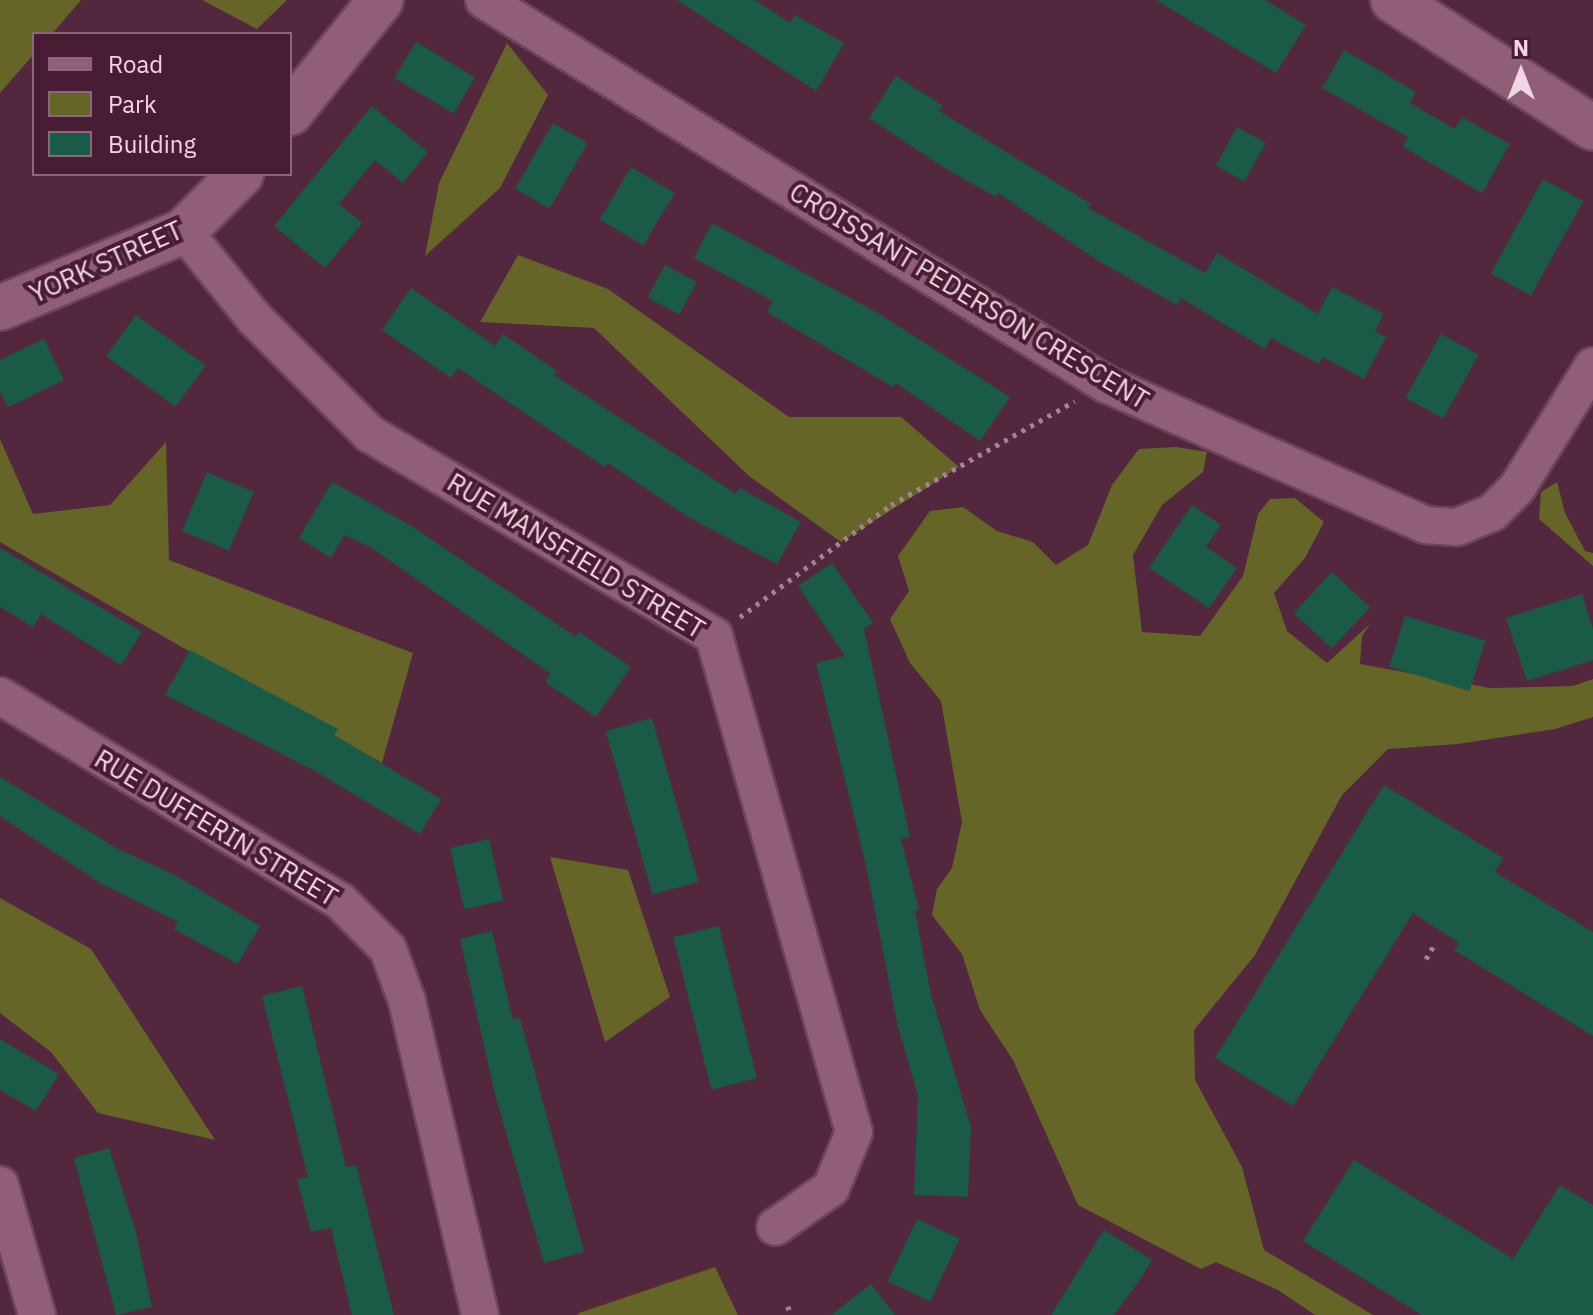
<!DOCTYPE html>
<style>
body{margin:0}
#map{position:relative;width:1593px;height:1315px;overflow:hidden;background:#53273e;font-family:"IBM Plex Sans",sans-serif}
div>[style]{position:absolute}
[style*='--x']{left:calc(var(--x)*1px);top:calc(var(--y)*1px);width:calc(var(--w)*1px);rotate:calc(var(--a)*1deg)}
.green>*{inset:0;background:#656527}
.building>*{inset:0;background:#1a5b48;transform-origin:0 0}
.path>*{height:5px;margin-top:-2.5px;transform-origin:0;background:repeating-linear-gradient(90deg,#a58193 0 4px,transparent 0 10px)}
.roads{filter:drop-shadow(2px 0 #6b455a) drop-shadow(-2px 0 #6b455a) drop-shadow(0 2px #6b455a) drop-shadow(0 -2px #6b455a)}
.street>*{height:36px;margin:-18px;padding:0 18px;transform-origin:18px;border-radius:18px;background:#905e76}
.secondary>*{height:44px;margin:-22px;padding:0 22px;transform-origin:22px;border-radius:22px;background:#905e76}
span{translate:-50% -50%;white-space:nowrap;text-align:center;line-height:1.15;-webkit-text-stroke:8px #481c34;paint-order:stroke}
.street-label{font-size:26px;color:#f2d5e2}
.legend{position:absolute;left:32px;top:32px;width:260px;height:144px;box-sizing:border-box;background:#481c34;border:2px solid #8c667a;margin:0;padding:10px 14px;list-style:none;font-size:24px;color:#f2d5e2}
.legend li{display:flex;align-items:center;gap:16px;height:40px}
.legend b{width:40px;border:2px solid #8c667a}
.north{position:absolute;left:1481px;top:32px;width:80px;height:80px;-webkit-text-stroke:6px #481c34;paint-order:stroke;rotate:0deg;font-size:22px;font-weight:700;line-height:32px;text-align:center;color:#f2d5e2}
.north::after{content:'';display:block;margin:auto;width:28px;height:36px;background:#f2d5e2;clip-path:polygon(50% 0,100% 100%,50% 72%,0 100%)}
</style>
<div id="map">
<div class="green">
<i style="clip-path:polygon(0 0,81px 0,52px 34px,34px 34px,34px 54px,0 93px)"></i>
<i style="clip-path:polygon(202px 0,287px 0,257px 29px)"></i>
<i style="clip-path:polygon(507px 43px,548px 95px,500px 188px,425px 256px,439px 183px)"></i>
<i style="clip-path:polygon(518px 255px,608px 289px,789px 417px,901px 417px,959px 467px,841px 542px,749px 476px,594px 328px,480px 322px)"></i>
<i style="clip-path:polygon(0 439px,33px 514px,110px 505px,166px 442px,169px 560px,413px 653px,382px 763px,0 542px)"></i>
<i style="clip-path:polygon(1176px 447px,1207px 452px,1203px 472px,1162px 505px,1133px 555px,1142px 632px,1200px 636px,1243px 576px,1258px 514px,1270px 499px,1295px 498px,1324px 522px,1305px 558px,1274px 593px,1287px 631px,1327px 663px,1370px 624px,1362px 636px,1360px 664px,1490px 688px,1573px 686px,1593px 679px,1593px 717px,1555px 729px,1458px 744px,1388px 749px,1342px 795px,1255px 955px,1194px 1030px,1195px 1080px,1242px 1167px,1264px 1250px,1373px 1315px,1315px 1315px,1278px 1290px,1216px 1262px,1201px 1269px,1078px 1205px,1013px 1060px,980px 1010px,962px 954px,932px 915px,937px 889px,952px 868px,962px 822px,941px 701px,910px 663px,890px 619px,909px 591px,898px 556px,930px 511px,963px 507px,997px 531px,1033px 542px,1056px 565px,1088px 545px,1112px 485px,1139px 449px)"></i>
<i style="clip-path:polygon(1557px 482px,1565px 513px,1585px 551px,1593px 553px,1593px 566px,1539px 519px,1541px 492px)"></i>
<i style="clip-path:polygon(550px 857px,628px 870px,670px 997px,605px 1042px)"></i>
<i style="clip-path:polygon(0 898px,91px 949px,215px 1140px,98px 1113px,51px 1052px,0 1013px)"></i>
<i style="clip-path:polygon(715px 1267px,738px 1315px,577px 1315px,579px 1313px)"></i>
</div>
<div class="building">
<i style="clip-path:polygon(677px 0,755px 0,790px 23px,795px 15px,844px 43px,816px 91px)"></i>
<i style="clip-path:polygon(1156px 0,1265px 0,1306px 25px,1276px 73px)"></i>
<i style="left:416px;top:42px;width:69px;height:42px;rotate:31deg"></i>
<i style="clip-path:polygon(1344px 50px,1416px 92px,1410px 103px,1455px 129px,1462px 117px,1510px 144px,1482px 193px,1403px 147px,1408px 137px,1322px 88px)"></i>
<i style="clip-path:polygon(896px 76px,943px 106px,939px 111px,1091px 204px,1088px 208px,1205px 273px,1217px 253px,1318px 314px,1332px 287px,1384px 314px,1375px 331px,1386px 337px,1364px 379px,1322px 357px,1319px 364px,1271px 338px,1265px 349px,1181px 298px,1177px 305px,1100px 262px,998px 193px,996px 197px,946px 169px,869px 118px)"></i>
<i style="clip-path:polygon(372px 106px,428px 152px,403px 183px,375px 160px,339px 204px,362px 223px,325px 268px,274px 226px)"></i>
<i style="left:553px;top:123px;width:40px;height:76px;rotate:30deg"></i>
<i style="left:1237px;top:127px;width:33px;height:44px;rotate:29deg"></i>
<i style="left:631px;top:167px;width:51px;height:61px;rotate:31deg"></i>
<i style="left:1543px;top:179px;width:46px;height:108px;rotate:29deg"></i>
<i style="clip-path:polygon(712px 223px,876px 312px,1010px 397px,980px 441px,896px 383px,893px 387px,767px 312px,773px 301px,694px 258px)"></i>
<i style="left:665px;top:265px;width:36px;height:37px;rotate:28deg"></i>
<i style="clip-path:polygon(411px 288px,495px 346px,503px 334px,557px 371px,554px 375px,736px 494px,740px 488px,801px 522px,777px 564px,688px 517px,608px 463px,605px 467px,458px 368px,451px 378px,382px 330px)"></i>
<i style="left:136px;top:315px;width:86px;height:51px;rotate:36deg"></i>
<i style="left:1441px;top:334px;width:43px;height:73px;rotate:29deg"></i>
<i style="clip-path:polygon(44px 339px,64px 380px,8px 407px,0 392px,0 360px)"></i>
<i style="left:207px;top:472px;width:51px;height:64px;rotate:23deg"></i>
<i style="clip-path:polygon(332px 482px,410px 525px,576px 637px,579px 632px,631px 667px,596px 717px,545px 682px,551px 674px,372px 548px,344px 535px,331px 558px,299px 538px)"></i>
<i style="clip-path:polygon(1192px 505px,1221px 525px,1206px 547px,1237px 568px,1209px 608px,1149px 568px)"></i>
<i style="clip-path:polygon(0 548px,142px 632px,121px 665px,41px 614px,33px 627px,0 607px)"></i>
<i style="clip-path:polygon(832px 563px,873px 623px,864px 629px,910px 837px,901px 839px,919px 910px,915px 911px,931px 995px,971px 1127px,968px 1197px,914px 1195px,918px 1095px,898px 1027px,866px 865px,816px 663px,845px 656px,798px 586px)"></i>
<i style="left:1332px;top:572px;width:52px;height:56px;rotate:43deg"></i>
<i style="clip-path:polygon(1582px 594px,1593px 629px,1593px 660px,1527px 681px,1506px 618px)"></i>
<i style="left:1405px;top:616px;width:84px;height:53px;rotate:17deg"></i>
<i style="clip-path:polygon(190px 650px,338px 729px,334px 735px,441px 799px,420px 834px,315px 771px,165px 695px)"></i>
<i style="left:652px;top:718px;width:170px;height:48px;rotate:74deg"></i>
<i style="clip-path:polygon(0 777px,118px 849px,175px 875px,260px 926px,238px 964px,174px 929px,178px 922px,100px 883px,0 816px)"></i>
<i style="clip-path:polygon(1384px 785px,1503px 858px,1495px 872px,1593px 932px,1593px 1036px,1454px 950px,1459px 943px,1413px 913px,1293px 1106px,1215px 1058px)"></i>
<i style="left:489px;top:839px;width:63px;height:40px;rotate:77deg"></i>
<i style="left:719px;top:926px;width:157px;height:47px;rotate:76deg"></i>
<i style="clip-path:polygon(492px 931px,513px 1020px,520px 1018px,584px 1252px,544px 1263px,495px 1094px,460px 939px)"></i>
<i style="clip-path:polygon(302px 986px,346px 1167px,356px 1165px,394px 1315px,352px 1315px,331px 1228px,311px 1232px,297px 1179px,308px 1177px,262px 996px)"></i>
<i style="clip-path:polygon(0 1039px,59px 1074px,36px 1111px,0 1090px)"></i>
<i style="clip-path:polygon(109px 1148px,136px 1232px,152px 1307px,116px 1315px,74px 1158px)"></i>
<i style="clip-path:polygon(1354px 1160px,1513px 1259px,1560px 1185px,1593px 1205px,1593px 1315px,1422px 1315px,1303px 1241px)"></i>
<i style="left:917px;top:1219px;width:47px;height:69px;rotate:25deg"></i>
<i style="clip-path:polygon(1104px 1230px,1152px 1260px,1139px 1281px,1114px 1315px,1051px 1315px)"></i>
<i style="clip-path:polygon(871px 1284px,895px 1315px,831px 1315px)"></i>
</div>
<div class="path">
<i style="--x:740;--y:617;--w:188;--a:-36.6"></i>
<i style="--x:891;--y:505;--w:211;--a:-29.5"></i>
<i style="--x:1426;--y:959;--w:16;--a:-60"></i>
<i style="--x:788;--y:1306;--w:9;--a:77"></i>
</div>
<div class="roads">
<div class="street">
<i style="--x:484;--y:0;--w:731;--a:31.69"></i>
<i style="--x:1106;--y:384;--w:349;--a:23.8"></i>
<i style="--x:1425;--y:525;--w:32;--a:4"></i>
<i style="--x:1457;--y:527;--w:38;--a:-22"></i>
<i style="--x:1492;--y:513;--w:35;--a:-45"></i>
<i style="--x:1517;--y:488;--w:144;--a:-58.1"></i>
<i style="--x:184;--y:231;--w:113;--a:51.1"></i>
<i style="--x:255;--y:319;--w:163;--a:45"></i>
<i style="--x:370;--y:434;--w:399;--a:30.4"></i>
<i style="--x:714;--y:636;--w:515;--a:74.24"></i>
<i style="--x:854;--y:1132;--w:61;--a:112.3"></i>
<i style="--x:831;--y:1188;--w:68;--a:145.1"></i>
<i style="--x:0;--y:696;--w:397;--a:31.1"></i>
<i style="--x:340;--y:901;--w:68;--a:45"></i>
<i style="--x:388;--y:949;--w:55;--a:69.9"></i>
<i style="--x:407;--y:1001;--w:322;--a:76.9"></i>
<i style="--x:0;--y:1185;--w:135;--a:74.1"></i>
</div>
<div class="secondary">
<i style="--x:1393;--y:0;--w:237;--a:32.6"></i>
<i style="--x:290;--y:113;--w:145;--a:-51.2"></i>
<i style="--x:0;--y:308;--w:199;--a:-22.7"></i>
<i style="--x:184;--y:231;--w:81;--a:-45"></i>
</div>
</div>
<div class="street-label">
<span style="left:106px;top:262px;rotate:-24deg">YORK STREET</span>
<span style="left:969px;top:296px;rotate:31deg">CROISSANT PEDERSON CRESCENT</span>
<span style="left:576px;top:556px;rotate:31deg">RUE MANSFIELD STREET</span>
<span style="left:216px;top:828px;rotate:31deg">RUE DUFFERIN STREET</span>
</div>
<ul class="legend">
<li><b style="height:10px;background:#905e76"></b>Road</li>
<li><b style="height:22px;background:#656527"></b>Park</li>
<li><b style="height:22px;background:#1a5b48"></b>Building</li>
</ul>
<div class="north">N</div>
</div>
